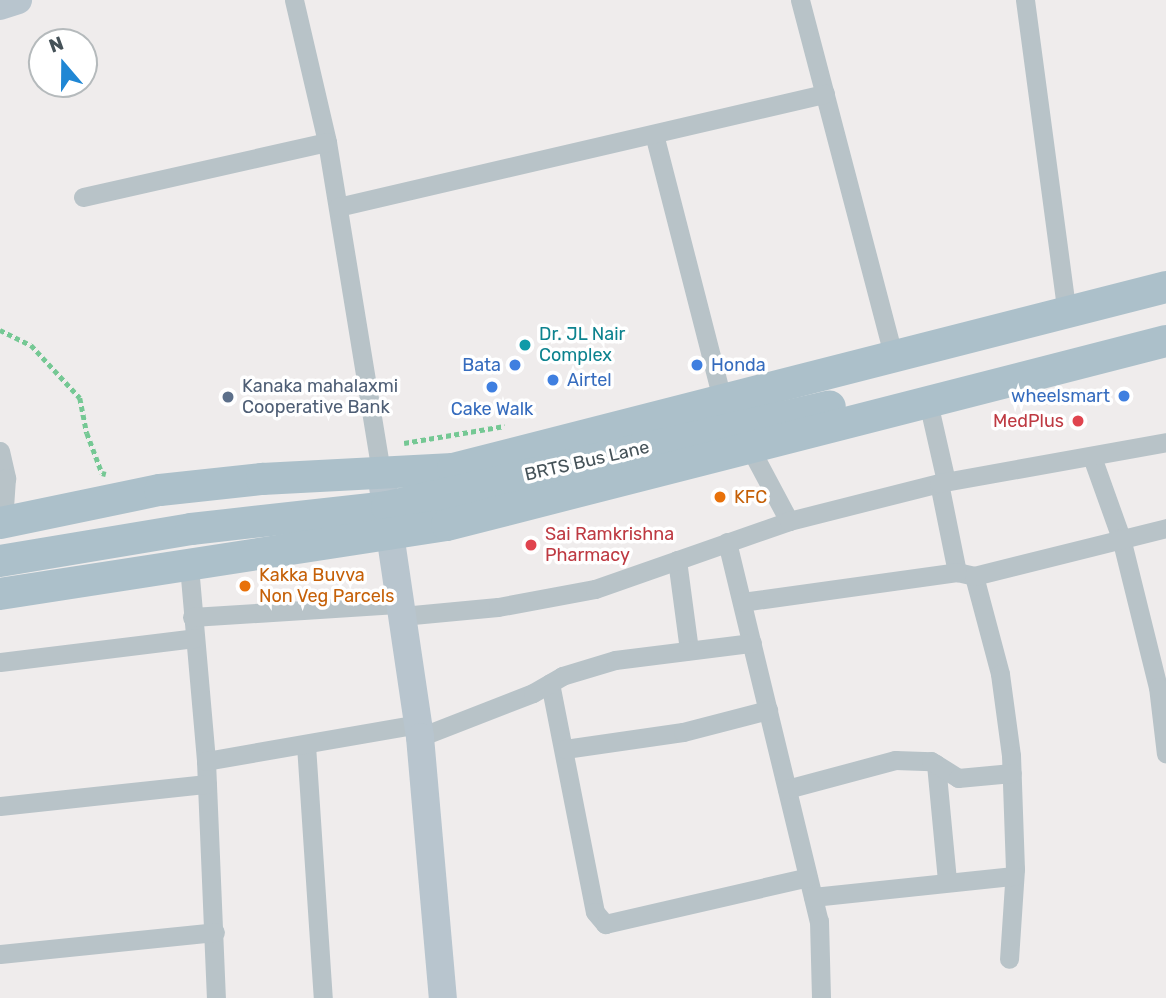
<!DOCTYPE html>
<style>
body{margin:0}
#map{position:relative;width:1166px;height:998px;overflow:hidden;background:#efecec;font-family:Rubik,sans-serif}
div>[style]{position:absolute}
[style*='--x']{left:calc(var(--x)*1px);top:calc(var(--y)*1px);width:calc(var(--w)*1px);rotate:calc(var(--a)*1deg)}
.path>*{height:4.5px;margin-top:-2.25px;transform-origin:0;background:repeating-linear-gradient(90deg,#75c894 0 5px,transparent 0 8.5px)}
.street>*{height:19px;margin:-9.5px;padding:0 9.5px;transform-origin:9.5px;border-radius:9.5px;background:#b8c3c8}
.secondary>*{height:28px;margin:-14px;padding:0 14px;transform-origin:14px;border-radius:14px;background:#b8c5ce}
.primary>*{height:32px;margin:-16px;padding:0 16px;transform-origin:16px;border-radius:16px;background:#acc0ca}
.dots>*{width:19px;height:19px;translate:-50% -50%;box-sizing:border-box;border:4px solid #fff;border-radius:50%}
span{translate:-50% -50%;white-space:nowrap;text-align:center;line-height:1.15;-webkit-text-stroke:7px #fff;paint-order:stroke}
.culture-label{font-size:18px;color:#0d838f}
.left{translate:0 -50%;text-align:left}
.shop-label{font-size:18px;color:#366cbe}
.right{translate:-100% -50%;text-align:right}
.service-label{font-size:18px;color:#4e5e75}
.health-label{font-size:18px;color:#be3a42}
.street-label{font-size:18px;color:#455258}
.food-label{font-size:18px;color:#c56008}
.north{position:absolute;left:28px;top:28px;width:70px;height:70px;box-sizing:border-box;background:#fff;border:2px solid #b5babc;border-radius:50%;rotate:340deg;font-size:19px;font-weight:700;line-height:28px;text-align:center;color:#455258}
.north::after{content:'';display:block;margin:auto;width:24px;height:32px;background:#2087d4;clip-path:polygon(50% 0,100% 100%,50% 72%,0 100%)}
</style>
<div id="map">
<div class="path">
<i style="--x:0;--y:330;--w:34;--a:26"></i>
<i style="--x:31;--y:345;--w:72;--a:47.2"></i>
<i style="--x:80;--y:398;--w:36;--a:79"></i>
<i style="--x:87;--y:433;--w:43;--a:69.4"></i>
<i style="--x:102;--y:473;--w:4;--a:14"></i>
<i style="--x:404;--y:443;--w:102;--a:-9.6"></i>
</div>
<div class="street">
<i style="--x:294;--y:0;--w:146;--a:76.9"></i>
<i style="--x:327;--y:142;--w:335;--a:80.7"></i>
<i style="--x:800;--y:0;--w:371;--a:75.3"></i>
<i style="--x:1025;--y:0;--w:316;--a:82.4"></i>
<i style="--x:654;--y:134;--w:277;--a:75.6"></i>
<i style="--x:83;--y:197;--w:250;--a:-12.7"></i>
<i style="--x:338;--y:207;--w:500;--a:-13.1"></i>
<i style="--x:928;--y:402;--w:81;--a:77.2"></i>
<i style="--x:750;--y:448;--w:83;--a:61.9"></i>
<i style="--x:0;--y:451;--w:28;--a:77"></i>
<i style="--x:6;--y:478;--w:44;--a:93.9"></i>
<i style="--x:1092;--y:457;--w:86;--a:70.3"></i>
<i style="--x:1121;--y:538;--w:154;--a:76.1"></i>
<i style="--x:1158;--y:687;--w:67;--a:83.2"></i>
<i style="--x:939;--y:483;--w:91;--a:78.6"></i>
<i style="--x:957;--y:572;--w:17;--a:13"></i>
<i style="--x:974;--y:576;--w:101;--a:75.1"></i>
<i style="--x:1000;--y:674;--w:82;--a:82.3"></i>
<i style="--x:1011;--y:755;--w:114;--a:88"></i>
<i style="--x:1015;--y:869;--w:90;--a:93.8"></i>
<i style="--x:727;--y:542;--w:390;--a:76.4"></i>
<i style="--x:819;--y:921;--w:77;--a:88.5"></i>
<i style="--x:677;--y:560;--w:91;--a:82.4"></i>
<i style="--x:189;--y:566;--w:196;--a:85"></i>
<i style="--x:206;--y:761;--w:237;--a:87.6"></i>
<i style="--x:974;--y:576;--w:198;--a:-14"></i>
<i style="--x:742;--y:602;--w:217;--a:-7.9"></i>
<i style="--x:402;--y:616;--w:96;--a:-5.4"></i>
<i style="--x:498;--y:607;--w:99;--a:-10.5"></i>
<i style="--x:595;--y:589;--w:206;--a:-19.3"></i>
<i style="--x:789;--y:521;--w:155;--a:-14.2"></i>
<i style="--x:939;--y:483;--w:231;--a:-10.2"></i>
<i style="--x:192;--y:617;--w:209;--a:-3.6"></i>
<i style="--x:0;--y:662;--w:196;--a:-7"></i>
<i style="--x:550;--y:683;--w:233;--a:78.9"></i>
<i style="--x:595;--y:912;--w:16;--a:50"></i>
<i style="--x:605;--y:924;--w:208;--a:-13"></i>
<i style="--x:420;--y:737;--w:121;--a:-21.3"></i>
<i style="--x:533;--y:693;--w:34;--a:-30"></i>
<i style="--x:562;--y:676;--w:55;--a:-16.8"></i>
<i style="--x:615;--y:660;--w:138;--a:-7.1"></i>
<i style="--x:306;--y:745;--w:254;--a:86.2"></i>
<i style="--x:565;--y:749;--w:119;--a:-8.2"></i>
<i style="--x:683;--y:732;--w:88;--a:-14.5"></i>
<i style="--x:206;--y:761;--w:215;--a:-9.9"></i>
<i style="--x:936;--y:764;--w:117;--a:84.6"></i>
<i style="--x:787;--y:789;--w:112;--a:-15"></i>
<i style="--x:895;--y:760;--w:36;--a:2"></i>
<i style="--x:931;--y:761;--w:32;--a:32"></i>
<i style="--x:958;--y:778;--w:54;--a:-5.3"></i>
<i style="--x:0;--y:806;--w:208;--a:-6.1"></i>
<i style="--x:813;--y:897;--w:202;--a:-6"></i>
<i style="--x:0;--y:954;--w:216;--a:-5.8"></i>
</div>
<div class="secondary">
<i style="--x:0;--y:6;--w:19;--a:-18"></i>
<i style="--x:381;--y:473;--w:267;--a:81.6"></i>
<i style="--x:420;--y:737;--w:262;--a:85"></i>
</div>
<div class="primary">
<i style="--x:0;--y:523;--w:163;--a:-11.7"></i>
<i style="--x:160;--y:490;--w:103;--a:-6.2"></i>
<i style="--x:262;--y:479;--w:191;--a:-3"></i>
<i style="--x:453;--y:469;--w:736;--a:-14.32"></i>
<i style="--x:0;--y:561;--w:194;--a:-9.5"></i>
<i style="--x:191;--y:529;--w:197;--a:-6.4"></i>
<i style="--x:387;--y:507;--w:454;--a:-12.8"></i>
<i style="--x:0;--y:594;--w:452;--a:-8.8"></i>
<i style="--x:447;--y:525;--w:742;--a:-14.35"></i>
</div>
<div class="dots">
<i style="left:525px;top:345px;background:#0f9aa8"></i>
<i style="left:515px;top:365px;background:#3f7fe0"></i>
<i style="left:697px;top:365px;background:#3f7fe0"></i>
<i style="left:553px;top:380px;background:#3f7fe0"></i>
<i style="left:492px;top:387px;background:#3f7fe0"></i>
<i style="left:1124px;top:396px;background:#3f7fe0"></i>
<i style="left:228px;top:397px;background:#5c6f8a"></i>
<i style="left:1078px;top:421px;background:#e0444e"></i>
<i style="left:720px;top:497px;background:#e8710a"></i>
<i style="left:531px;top:545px;background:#e0444e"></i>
<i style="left:245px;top:586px;background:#e8710a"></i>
</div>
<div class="culture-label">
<span class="left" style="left:539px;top:345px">Dr. JL Nair<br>Complex</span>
</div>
<div class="shop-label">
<span class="right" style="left:501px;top:365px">Bata</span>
<span class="left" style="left:711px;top:365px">Honda</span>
<span class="left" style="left:567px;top:380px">Airtel</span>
<span class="right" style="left:1110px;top:396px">wheelsmart</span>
<span style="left:492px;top:409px">Cake Walk</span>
</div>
<div class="service-label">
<span class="left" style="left:242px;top:397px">Kanaka mahalaxmi<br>Cooperative Bank</span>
</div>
<div class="health-label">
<span class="right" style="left:1064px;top:421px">MedPlus</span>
<span class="left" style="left:545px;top:545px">Sai Ramkrishna<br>Pharmacy</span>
</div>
<div class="street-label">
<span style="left:587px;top:461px;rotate:-13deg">BRTS Bus Lane</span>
</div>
<div class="food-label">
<span class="left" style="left:734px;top:497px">KFC</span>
<span class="left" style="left:259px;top:586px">Kakka Buvva<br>Non Veg Parcels</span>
</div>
<div class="north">N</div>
</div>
